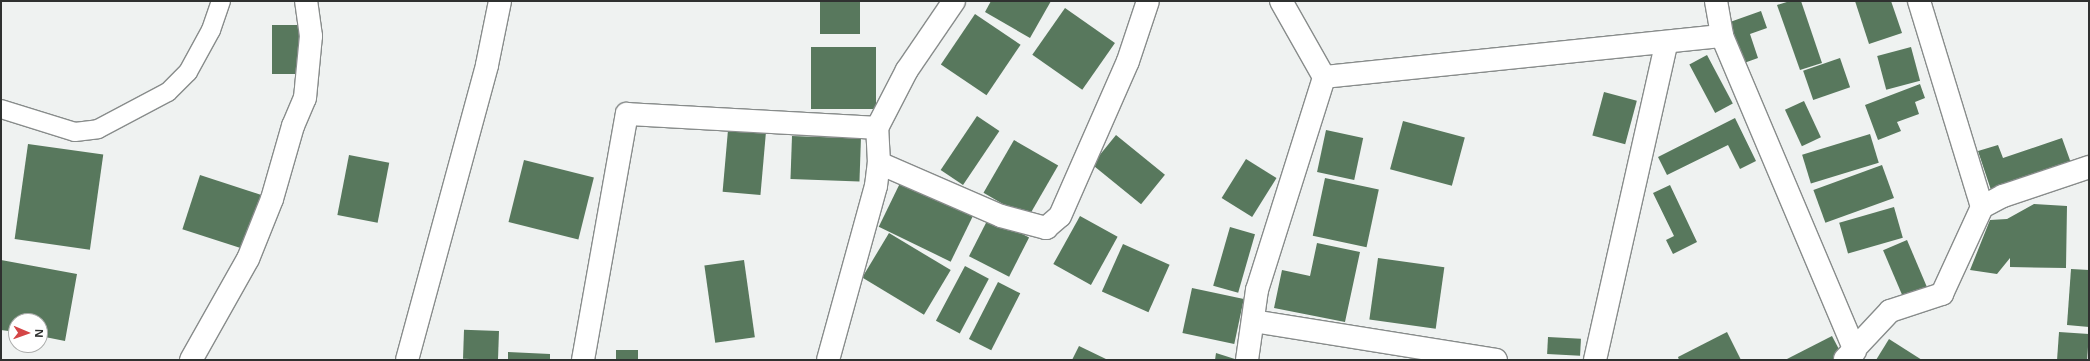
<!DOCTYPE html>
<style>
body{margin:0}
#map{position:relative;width:2090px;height:361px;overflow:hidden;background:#eff2f1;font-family:"Noto Sans",sans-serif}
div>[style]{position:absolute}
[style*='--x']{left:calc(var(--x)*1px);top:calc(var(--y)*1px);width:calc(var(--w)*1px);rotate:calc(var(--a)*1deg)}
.building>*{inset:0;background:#58785d;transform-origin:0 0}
.roads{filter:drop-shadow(1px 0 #888c8b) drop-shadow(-1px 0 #888c8b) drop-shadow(0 1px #888c8b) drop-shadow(0 -1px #888c8b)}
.service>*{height:18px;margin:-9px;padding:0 9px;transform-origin:9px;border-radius:9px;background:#fff}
.minor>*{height:22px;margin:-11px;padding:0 11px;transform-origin:11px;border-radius:11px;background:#fff}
span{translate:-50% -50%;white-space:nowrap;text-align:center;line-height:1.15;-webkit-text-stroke:4px #fff;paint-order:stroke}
.frame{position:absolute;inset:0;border:2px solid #2f3130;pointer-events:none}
.north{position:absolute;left:8px;top:313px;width:40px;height:40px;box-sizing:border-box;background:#fff;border:1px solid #acadac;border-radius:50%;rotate:92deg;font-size:11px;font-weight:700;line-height:16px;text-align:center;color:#2f3130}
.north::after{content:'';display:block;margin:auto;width:14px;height:18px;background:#d44546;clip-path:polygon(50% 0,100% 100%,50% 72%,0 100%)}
</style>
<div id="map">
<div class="building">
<i style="left:820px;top:1px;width:40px;height:33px"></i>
<i style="clip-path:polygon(991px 1px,1051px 1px,1030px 38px,985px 12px)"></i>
<i style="clip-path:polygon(1790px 1px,1801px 1px,1822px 63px,1800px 70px,1777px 5px)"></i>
<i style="clip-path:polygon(1855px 1px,1891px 1px,1902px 33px,1869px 44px)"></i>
<i style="left:1065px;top:8px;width:61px;height:57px;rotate:35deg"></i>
<i style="clip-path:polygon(1761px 11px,1767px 28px,1750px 34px,1758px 58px,1744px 63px,1730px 22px)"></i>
<i style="left:975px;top:14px;width:55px;height:61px;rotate:34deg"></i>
<i style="left:272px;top:25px;width:34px;height:49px"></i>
<i style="left:811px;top:47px;width:65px;height:62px"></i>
<i style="left:1911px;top:47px;width:35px;height:35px;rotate:75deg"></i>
<i style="left:1707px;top:55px;width:55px;height:20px;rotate:62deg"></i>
<i style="left:1840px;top:58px;width:31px;height:39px;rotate:71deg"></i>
<i style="clip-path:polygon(1920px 84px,1925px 98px,1915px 102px,1919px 114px,1897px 122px,1901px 131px,1878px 140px,1865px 105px)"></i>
<i style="left:1604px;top:92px;width:34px;height:45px;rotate:15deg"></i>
<i style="left:1804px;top:101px;width:40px;height:21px;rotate:65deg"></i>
<i style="left:977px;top:116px;width:27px;height:65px;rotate:34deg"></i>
<i style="clip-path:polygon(1735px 118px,1756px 161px,1740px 169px,1728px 145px,1667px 175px,1658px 157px)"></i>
<i style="left:1403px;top:121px;width:64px;height:50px;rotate:15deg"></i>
<i style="left:728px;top:130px;width:38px;height:62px;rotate:5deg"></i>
<i style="left:1326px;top:130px;width:38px;height:43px;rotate:12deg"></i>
<i style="left:1870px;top:134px;width:30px;height:71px;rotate:73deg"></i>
<i style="left:1116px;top:135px;width:63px;height:38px;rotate:39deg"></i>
<i style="left:792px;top:136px;width:69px;height:43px;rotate:2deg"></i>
<i style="clip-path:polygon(2062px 138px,2071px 163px,1991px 190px,1978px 151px,1998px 145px,2003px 158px)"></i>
<i style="left:1014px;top:140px;width:51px;height:61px;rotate:30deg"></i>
<i style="left:28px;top:144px;width:76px;height:96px;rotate:8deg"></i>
<i style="left:349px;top:155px;width:41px;height:61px;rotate:11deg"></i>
<i style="left:1246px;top:159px;width:36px;height:46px;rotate:32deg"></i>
<i style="left:524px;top:160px;width:72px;height:64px;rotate:14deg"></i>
<i style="left:1882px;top:165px;width:35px;height:73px;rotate:70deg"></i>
<i style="left:200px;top:175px;width:66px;height:57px;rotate:18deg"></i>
<i style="left:1325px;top:178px;width:55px;height:59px;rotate:12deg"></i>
<i style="left:902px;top:179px;width:80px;height:53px;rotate:26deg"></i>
<i style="clip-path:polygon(1670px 185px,1697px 242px,1673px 254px,1666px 240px,1674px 236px,1653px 193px)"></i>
<i style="clip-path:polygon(2034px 204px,2067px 206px,2066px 268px,2010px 267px,2010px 258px,1997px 274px,1970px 270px,1990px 220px,2007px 219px)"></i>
<i style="left:1894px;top:207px;width:32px;height:57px;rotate:74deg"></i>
<i style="left:1080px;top:216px;width:43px;height:55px;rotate:29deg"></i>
<i style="left:989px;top:217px;width:45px;height:44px;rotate:27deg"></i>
<i style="left:1230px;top:227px;width:26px;height:61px;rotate:16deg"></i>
<i style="left:889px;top:233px;width:72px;height:52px;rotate:31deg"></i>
<i style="left:1907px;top:240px;width:51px;height:26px;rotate:67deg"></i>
<i style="clip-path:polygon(1317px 243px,1360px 252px,1345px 322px,1274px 308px,1282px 270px,1310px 276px)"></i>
<i style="left:1123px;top:244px;width:51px;height:52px;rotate:24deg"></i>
<i style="left:1378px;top:258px;width:67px;height:62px;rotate:8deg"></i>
<i style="clip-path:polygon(1px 260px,77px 274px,65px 341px,40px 336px,40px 321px,16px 321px,16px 332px,1px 330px)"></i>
<i style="left:744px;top:260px;width:78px;height:40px;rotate:82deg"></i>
<i style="left:965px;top:266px;width:27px;height:62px;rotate:28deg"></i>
<i style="clip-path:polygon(2071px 269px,2089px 270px,2089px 327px,2067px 325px)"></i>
<i style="left:998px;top:282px;width:25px;height:64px;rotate:27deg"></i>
<i style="left:1192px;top:288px;width:53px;height:46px;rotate:12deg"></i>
<i style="left:499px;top:331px;width:29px;height:35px;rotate:92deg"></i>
<i style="clip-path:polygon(1727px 332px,1741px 360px,1679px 360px,1678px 357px)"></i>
<i style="left:2059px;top:332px;width:30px;height:28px;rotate:4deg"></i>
<i style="clip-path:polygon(1832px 336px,1842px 355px,1832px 360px,1785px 360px)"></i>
<i style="left:1548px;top:337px;width:33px;height:17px;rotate:3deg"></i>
<i style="clip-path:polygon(1889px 339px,1922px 360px,1876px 360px)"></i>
<i style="clip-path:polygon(1079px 346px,1108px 360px,1072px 360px)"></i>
<i style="left:616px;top:350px;width:22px;height:10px"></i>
<i style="clip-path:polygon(508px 352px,550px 354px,550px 360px,508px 360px)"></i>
<i style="clip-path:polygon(1216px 353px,1238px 360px,1215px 360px)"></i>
</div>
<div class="roads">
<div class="service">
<i style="--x:1;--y:109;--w:77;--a:17.3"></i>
<i style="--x:75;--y:132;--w:23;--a:-7"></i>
<i style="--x:98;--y:129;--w:79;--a:-27.9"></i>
<i style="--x:168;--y:92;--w:28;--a:-45"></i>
<i style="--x:188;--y:72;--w:48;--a:-61.3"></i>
<i style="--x:211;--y:30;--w:31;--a:-71"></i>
</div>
<div class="minor">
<i style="--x:1716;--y:1;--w:36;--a:80"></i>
<i style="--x:1722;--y:36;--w:342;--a:67.1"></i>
<i style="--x:1919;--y:1;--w:215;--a:73"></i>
<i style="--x:1324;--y:77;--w:400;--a:-5.9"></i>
<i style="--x:879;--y:163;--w:133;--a:23.5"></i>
<i style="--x:1001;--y:216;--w:47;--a:14.9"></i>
<i style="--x:1046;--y:228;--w:18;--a:-41"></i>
<i style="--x:1060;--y:216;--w:169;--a:-66.3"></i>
<i style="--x:1128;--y:61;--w:63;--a:-71.6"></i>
<i style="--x:1253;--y:321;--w:246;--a:9.1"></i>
<i style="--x:1845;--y:359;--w:66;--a:-46.8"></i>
<i style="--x:1890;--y:311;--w:55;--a:-18.1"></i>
<i style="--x:1942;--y:294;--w:96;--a:-65.3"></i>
<i style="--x:1982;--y:207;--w:24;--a:-28"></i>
<i style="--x:2003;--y:196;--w:91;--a:-18.6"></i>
<i style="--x:191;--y:360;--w:116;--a:-60.6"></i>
<i style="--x:248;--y:259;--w:65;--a:-68.2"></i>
<i style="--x:272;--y:199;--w:76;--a:-74"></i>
<i style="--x:293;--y:126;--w:30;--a:-67"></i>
<i style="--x:305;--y:98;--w:62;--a:-84.5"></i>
<i style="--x:311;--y:36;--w:35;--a:-98"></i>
<i style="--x:407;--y:360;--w:306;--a:-74.8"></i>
<i style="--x:487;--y:65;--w:65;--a:-78.5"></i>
<i style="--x:583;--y:360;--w:250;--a:-79.9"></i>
<i style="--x:627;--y:114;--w:250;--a:3.2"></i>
<i style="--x:828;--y:360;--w:180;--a:-74.6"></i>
<i style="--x:876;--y:186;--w:23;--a:-83"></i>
<i style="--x:879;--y:163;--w:35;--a:-93"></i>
<i style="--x:877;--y:128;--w:65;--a:-62.7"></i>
<i style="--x:907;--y:70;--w:83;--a:-55.7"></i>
<i style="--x:1247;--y:360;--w:71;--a:-81.9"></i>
<i style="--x:1257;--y:290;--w:223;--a:-72.5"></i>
<i style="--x:1324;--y:77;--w:87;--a:-119.5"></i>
<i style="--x:1595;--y:360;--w:324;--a:-77.3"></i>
</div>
</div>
<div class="frame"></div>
<div class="north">N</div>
</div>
